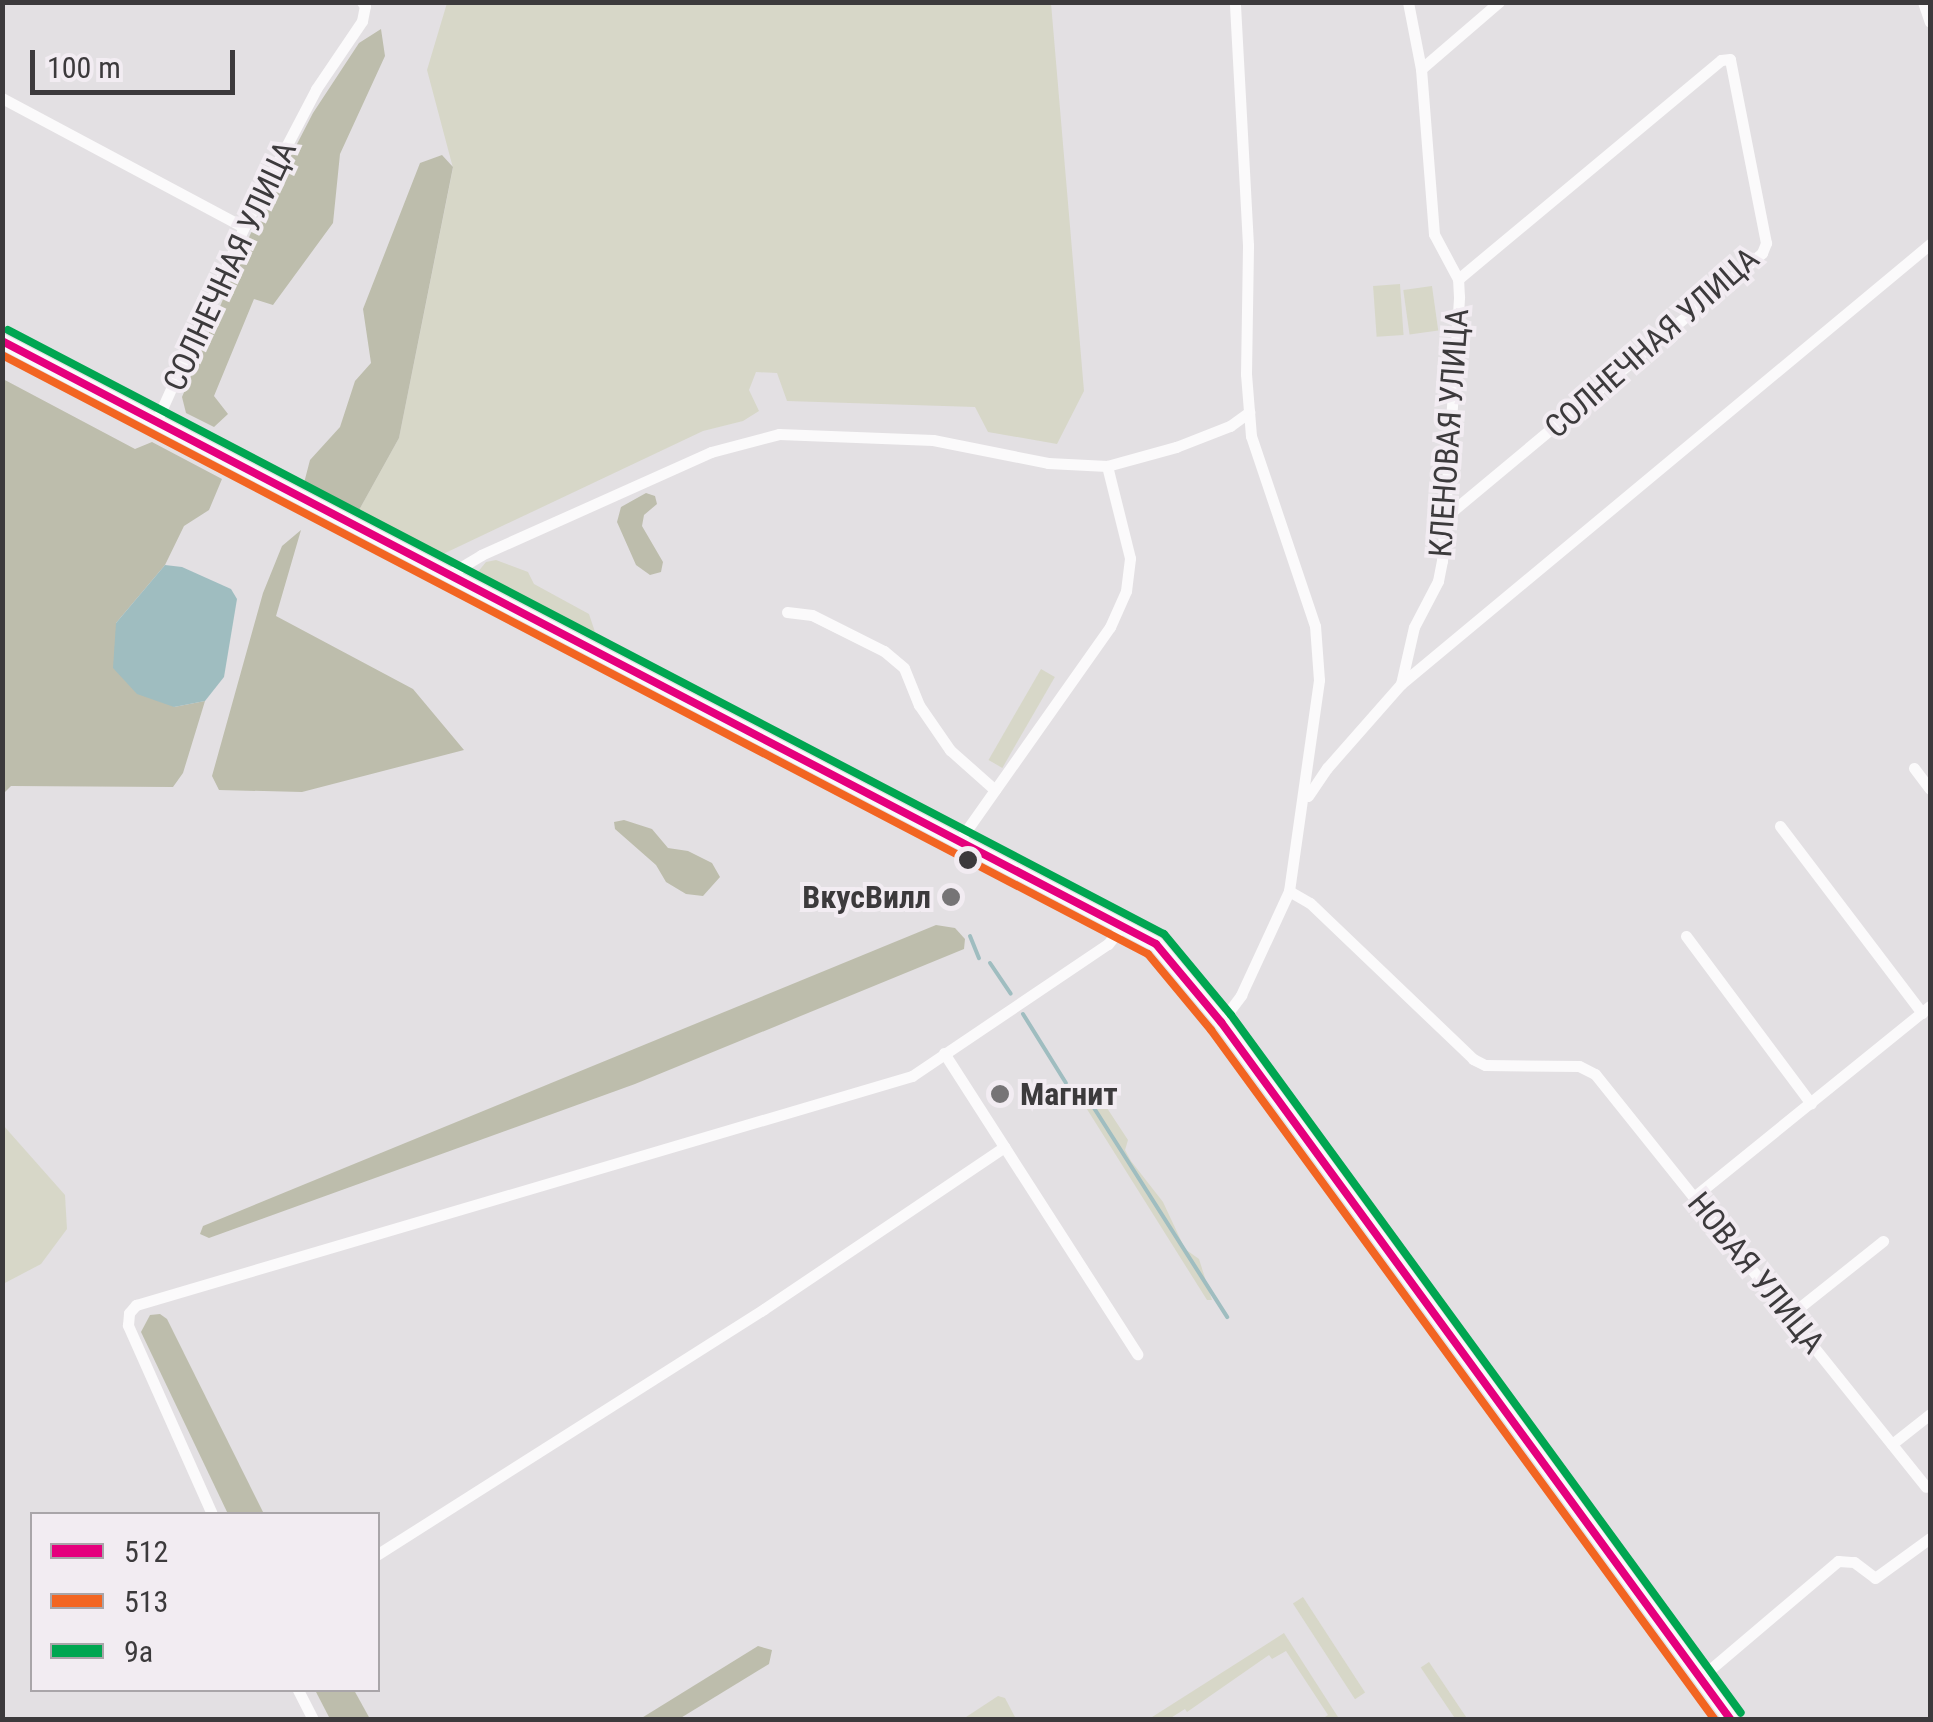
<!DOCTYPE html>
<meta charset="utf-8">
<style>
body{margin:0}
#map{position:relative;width:1933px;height:1722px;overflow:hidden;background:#e3e0e3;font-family:"Roboto Condensed",sans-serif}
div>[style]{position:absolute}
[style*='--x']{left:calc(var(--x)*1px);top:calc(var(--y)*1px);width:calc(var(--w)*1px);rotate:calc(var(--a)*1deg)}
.green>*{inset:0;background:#d7d7c8;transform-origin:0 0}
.forest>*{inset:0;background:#bdbdac}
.water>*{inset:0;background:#9fbdc0}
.stream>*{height:4px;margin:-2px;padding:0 2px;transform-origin:2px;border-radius:2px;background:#9fbdc0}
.street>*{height:11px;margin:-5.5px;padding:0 5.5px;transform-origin:5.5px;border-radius:5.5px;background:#fbfafb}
.secondary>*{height:15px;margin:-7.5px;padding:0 7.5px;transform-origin:7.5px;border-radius:7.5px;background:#fbfafb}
.bus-1>*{height:8px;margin:-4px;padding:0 4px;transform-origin:4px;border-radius:4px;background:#e5007d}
.bus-2>*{height:8px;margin:-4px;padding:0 4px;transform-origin:4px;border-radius:4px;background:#f26522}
.bus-3>*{height:8px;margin:-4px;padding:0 4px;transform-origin:4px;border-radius:4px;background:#00a651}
.dots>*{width:28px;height:28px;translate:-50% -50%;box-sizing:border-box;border:5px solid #f2ecf2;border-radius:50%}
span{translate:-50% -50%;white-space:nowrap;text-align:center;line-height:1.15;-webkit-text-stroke:8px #f2ecf2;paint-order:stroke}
.street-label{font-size:32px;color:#3c3a3c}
.poi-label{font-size:32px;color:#3c3a3c;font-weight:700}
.right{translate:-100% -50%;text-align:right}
.left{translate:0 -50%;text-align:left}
.frame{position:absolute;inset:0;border:5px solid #3c3a3c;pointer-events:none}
.legend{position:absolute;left:30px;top:1512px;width:350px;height:180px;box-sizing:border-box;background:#f2ecf2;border:2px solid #a9a5a9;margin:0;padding:12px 18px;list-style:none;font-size:30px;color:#3c3a3c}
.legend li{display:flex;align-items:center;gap:20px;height:50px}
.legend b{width:50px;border:2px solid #a9a5a9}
.scale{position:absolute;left:30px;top:50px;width:205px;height:45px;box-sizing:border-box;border:5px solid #3c3a3c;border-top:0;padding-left:12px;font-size:30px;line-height:35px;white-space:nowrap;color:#3c3a3c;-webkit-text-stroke:8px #f2ecf2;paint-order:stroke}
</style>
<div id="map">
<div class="green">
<i style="clip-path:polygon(447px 3px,1051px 3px,1084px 391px,1057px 444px,988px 432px,975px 407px,787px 401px,777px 373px,756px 372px,749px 390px,759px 411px,743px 421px,703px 431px,441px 555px,358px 512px,399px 438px,453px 168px,427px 70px)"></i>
<i style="left:1400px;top:284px;width:51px;height:27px;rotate:86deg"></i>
<i style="left:1432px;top:286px;width:45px;height:29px;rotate:82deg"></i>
<i style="clip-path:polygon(496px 560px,528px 572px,534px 584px,589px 614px,595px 632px,656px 672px,477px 573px,486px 562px)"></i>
<i style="left:1041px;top:669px;width:16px;height:105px;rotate:30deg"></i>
<i style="clip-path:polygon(1089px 1096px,1105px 1105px,1128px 1140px,1125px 1150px,1131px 1161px,1163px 1202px,1185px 1249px,1199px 1259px,1212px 1300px,1207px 1300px,1085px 1106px)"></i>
<i style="clip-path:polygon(3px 1125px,65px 1195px,67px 1229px,41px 1264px,3px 1284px)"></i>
<i style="left:1303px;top:1597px;width:114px;height:12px;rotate:57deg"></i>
<i style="clip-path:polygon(1284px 1633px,1338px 1717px,1322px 1719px,1328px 1715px,1286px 1651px,1272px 1659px,1269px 1655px,1187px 1712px,1185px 1709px,1169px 1719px,1149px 1719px)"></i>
<i style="left:1429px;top:1662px;width:69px;height:10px;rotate:56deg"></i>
<i style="clip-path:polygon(998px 1696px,1005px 1698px,1016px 1719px,963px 1719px)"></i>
</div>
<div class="forest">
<i style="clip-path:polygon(381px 29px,385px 56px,340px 154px,333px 223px,273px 305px,254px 299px,214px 396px,228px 414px,214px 427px,186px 413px,182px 397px,250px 235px,313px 113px,359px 43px)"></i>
<i style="clip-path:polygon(442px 155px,453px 167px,399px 438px,358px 512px,304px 483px,310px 460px,340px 427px,355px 381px,371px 363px,363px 309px,420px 163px)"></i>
<i style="clip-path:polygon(3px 379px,135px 449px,152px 442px,222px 479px,209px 510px,184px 526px,165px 565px,116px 623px,174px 707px,205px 701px,183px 773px,173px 787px,11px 786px,3px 794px)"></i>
<i style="clip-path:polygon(646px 493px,655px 496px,657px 504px,644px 515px,642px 526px,663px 562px,661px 572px,650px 575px,636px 565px,617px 522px,621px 507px)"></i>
<i style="clip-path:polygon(301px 530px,276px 616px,413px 689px,464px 750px,302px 792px,219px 790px,212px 776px,263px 593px,282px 546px)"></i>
<i style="clip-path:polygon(624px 820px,652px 829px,668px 848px,688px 851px,712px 863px,720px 877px,703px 896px,686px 894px,666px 882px,656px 865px,615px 829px,614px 822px)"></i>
<i style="clip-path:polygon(936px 925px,955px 928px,965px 939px,964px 949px,635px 1084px,209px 1238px,200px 1234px,203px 1226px)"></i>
<i style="clip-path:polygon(160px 1314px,167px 1319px,264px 1514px,228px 1514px,141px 1332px,150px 1315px)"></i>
<i style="clip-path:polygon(758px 1646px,772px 1650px,769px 1664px,679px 1719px,640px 1719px)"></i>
<i style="clip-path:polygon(315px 1690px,354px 1690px,370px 1719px,330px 1719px)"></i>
</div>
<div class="water">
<i style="clip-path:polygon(165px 565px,182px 567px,231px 589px,237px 599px,224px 677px,205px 701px,174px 707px,137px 694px,113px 668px,116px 623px)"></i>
</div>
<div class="stream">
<i style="--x:970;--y:936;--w:24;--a:68"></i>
<i style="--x:990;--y:963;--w:37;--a:56"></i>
<i style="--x:1023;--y:1014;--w:81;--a:58.1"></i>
<i style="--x:1094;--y:1108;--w:248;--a:57.5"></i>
</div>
<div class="street">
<i style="--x:1923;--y:2;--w:21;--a:71"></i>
<i style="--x:1421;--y:69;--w:103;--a:-40.7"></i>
<i style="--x:2;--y:98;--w:274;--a:28.1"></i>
<i style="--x:156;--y:422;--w:214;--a:-65.7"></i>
<i style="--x:244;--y:227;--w:156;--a:-62.4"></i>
<i style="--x:316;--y:89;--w:82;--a:-55.9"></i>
<i style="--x:362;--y:21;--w:15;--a:-79"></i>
<i style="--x:365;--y:6;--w:5;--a:-127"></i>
<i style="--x:1444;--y:518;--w:414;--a:-39.8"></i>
<i style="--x:1762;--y:253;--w:11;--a:-68"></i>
<i style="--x:1766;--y:243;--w:187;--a:-101.1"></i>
<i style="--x:1730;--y:59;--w:9;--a:174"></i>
<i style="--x:1721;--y:60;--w:342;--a:140.2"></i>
<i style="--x:448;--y:575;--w:39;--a:-31"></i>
<i style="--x:481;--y:555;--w:252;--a:-24.1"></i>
<i style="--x:711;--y:452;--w:70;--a:-14.8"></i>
<i style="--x:779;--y:434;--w:154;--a:2.2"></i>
<i style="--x:933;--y:440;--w:117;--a:11.3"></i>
<i style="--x:1048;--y:463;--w:59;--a:2.9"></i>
<i style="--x:1107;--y:466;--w:72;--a:-15.4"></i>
<i style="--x:1176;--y:447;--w:58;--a:-21.3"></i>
<i style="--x:1230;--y:426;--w:24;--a:-36"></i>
<i style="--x:787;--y:612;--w:25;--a:7"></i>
<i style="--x:812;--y:615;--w:80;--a:26.6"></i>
<i style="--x:884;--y:651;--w:26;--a:40"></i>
<i style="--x:904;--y:668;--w:40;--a:68"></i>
<i style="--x:919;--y:705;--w:55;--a:55.4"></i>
<i style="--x:950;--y:750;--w:60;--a:41.6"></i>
<i style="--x:1401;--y:684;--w:58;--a:-77.2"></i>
<i style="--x:1414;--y:627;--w:52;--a:-62.4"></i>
<i style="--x:1438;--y:581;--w:20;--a:-79"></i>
<i style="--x:1442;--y:561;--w:265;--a:-86.3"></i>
<i style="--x:1459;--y:297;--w:18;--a:-93"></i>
<i style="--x:1458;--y:279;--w:51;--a:-118.1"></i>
<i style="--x:1434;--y:234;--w:166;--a:-94.5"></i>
<i style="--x:1421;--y:69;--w:68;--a:-101"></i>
<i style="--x:1914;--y:768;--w:26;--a:53"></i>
<i style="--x:1308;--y:796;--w:34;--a:-56"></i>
<i style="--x:1327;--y:768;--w:112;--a:-48.6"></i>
<i style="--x:1401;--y:684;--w:688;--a:-39.75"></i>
<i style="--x:1780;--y:826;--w:235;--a:52.8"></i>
<i style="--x:959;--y:841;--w:262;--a:-54.8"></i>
<i style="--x:1110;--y:627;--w:39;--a:-66"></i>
<i style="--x:1126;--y:591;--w:33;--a:-83"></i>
<i style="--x:1130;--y:558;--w:95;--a:-104"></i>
<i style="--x:1289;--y:891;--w:24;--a:30"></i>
<i style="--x:1310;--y:903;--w:226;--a:43.7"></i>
<i style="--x:1473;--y:1059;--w:13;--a:27"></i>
<i style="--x:1485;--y:1065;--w:94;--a:0.6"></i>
<i style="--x:1579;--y:1066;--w:18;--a:27"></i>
<i style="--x:1595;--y:1074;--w:529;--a:51.29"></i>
<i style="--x:1686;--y:936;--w:209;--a:53.3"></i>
<i style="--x:1221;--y:1022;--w:34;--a:-53"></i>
<i style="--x:1241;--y:995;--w:115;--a:-65.2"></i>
<i style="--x:1289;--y:891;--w:213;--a:-81.9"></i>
<i style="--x:1319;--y:680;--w:54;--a:-94.2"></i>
<i style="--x:1315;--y:626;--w:200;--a:-108.6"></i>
<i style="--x:1251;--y:436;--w:62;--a:-94.6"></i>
<i style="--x:1246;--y:374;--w:129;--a:-89.1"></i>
<i style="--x:1248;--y:245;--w:243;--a:-93.1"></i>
<i style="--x:944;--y:1053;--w:358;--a:57.3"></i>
<i style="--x:1695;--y:1196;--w:302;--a:-39"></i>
<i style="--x:1790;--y:1315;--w:119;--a:-38.5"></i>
<i style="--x:1892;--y:1444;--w:48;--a:-38.3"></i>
<i style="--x:212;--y:1514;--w:207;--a:-114"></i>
<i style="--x:128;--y:1325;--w:12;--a:-85"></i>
<i style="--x:129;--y:1313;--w:11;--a:-49"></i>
<i style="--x:136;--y:1305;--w:809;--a:-16.44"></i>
<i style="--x:912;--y:1076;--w:236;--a:-34"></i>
<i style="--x:1108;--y:944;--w:24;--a:-52"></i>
<i style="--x:378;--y:1554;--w:457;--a:-32.4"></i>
<i style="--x:764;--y:1309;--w:290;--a:-34"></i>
<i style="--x:1700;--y:1678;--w:181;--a:-40.3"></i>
<i style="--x:1838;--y:1561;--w:16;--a:4"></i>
<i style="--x:1854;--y:1562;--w:26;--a:37"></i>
<i style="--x:1875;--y:1578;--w:68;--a:-36"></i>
<i style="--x:298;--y:1690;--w:34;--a:63"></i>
</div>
<div class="secondary">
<i style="--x:2;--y:341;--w:1302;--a:27.59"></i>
<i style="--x:1156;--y:944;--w:102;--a:50.2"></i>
<i style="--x:1221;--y:1022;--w:864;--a:53.85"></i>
</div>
<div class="bus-1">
<i style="--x:2;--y:341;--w:1302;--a:27.59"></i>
<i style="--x:1156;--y:944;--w:102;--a:50.2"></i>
<i style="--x:1221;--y:1022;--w:864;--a:53.85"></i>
</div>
<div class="bus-2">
<i style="--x:2;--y:355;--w:1293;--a:27.6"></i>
<i style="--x:1148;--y:954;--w:99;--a:50.3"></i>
<i style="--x:1211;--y:1030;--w:854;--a:53.85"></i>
</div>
<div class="bus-3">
<i style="--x:8;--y:330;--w:1304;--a:27.59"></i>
<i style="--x:1164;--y:934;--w:105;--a:50.4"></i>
<i style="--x:1231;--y:1015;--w:864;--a:53.85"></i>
</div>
<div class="dots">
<i style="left:968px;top:860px;background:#3c3a3c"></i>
<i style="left:951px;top:897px;background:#767476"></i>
<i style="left:1000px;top:1094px;background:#767476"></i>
</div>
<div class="street-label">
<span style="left:230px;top:266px;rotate:-65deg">СОЛНЕЧНАЯ УЛИЦА</span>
<span style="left:1652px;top:343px;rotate:-41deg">СОЛНЕЧНАЯ УЛИЦА</span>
<span style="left:1449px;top:433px;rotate:-86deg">КЛЕНОВАЯ УЛИЦА</span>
<span style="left:1756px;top:1273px;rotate:51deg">НОВАЯ УЛИЦА</span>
</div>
<div class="poi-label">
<span class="right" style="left:931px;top:897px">ВкусВилл</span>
<span class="left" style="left:1020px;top:1094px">Магнит</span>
</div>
<div class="frame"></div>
<ul class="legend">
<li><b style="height:12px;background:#e5007d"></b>512</li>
<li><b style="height:12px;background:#f26522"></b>513</li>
<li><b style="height:12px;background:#00a651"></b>9а</li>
</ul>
<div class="scale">100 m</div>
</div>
